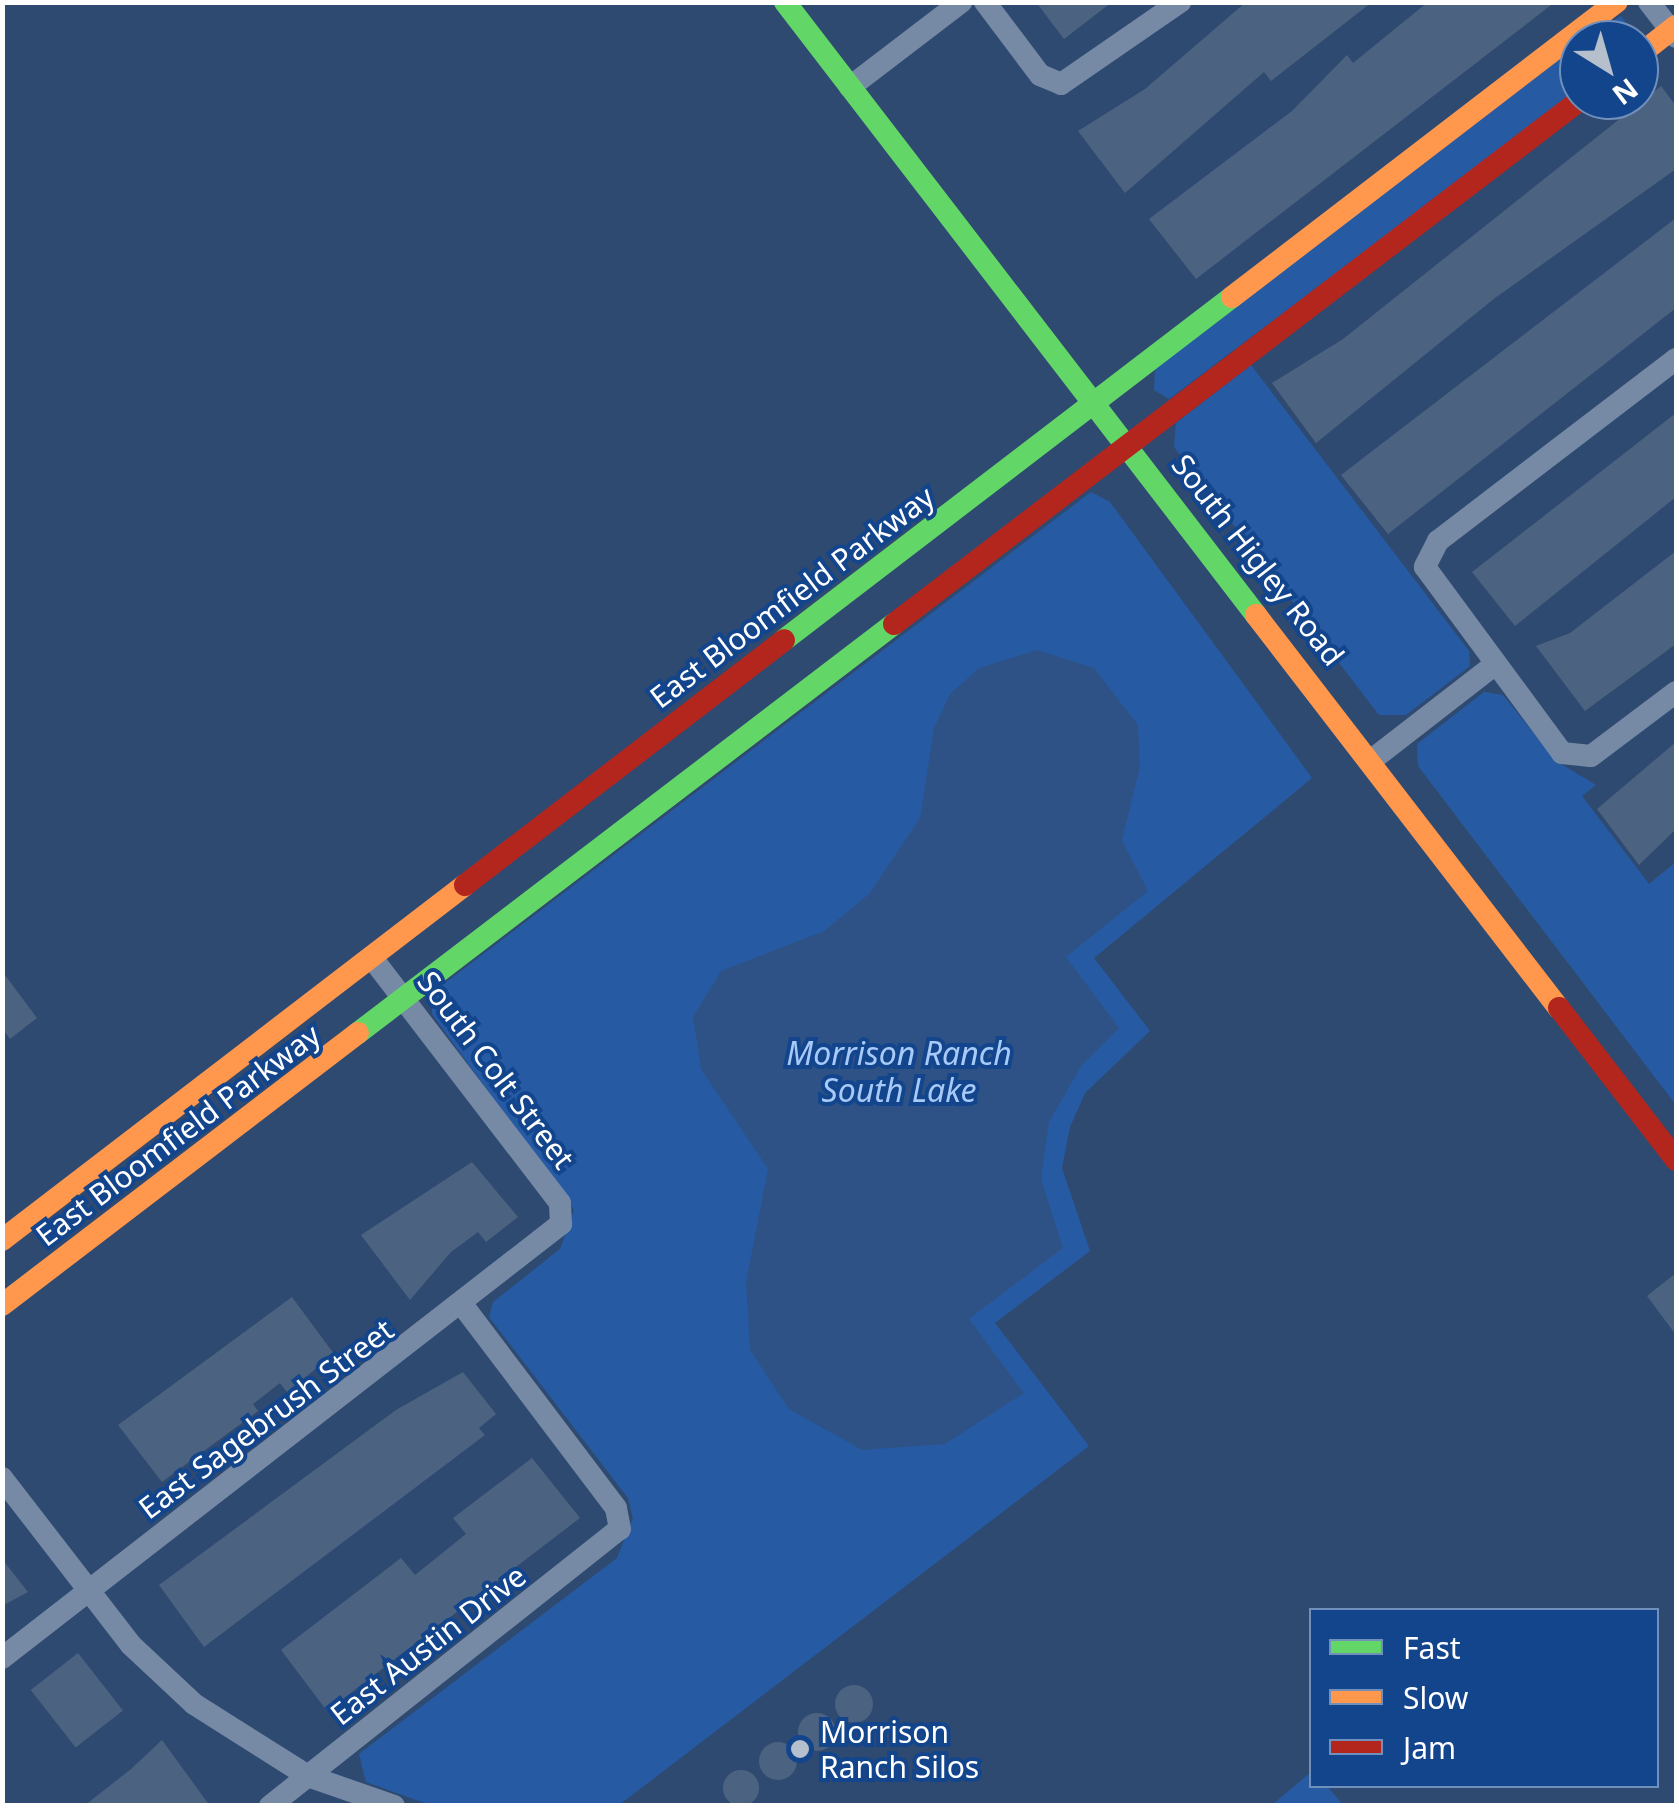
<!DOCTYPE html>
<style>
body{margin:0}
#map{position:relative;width:1679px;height:1808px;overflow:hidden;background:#2f4a71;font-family:"Noto Sans",sans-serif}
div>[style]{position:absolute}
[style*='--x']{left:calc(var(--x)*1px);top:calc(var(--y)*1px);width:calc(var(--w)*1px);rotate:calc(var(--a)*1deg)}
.green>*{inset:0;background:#265ba4}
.water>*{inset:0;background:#2e5286}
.building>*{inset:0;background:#4c6281;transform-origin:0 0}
.round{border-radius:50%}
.street>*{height:22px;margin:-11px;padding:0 11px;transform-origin:11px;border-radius:11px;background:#768aa5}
.fast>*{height:22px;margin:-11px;padding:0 11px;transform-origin:11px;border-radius:11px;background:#63d668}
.slow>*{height:22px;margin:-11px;padding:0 11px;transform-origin:11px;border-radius:11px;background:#ff974d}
.jam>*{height:22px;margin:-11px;padding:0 11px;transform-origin:11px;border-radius:11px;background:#b3261e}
.dots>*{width:28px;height:28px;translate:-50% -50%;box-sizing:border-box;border:5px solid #13458d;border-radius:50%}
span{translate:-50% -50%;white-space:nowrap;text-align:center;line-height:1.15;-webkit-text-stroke:8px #13458d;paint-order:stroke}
.street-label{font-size:30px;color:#fff}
.poi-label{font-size:30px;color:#fff}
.left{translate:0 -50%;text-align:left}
.water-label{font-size:32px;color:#a8caf8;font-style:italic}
.frame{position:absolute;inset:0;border:5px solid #fff;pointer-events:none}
.legend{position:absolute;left:1309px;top:1608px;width:350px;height:180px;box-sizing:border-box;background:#13458d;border:2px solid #718fbb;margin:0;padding:12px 18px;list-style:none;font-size:30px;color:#fff}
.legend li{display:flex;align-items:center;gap:20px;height:50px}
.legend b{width:50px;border:2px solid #718fbb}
.north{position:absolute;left:1559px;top:20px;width:100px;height:100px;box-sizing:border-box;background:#13458d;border:2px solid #718fbb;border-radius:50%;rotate:143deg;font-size:28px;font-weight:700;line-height:40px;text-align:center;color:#fff}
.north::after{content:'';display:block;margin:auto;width:35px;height:45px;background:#b6c0cd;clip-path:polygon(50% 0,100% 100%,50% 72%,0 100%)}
</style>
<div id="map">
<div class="green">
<i style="clip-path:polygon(1621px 16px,1638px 40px,1582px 40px)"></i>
<i style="clip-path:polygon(1579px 42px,1579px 90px,1169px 399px,1154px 390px,1155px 367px)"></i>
<i style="clip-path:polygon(1251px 365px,1469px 651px,1470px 666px,1406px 715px,1379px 715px,1174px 447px,1176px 423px)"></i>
<i style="clip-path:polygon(1091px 492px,1110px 502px,1312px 778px,1094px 958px,1150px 1031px,1085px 1093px,1070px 1127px,1062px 1168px,1090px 1251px,995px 1323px,1089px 1446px,619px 1805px,430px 1805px,366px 1782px,359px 1754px,617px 1558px,633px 1518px,628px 1498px,489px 1317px,493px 1302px,560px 1249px,574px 1210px,432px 1014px,432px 993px)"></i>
<i style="clip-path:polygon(1484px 692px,1503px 695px,1556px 761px,1596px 785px,1582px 796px,1649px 884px,1676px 862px,1676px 1105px,1418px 766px,1417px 744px)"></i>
<i style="clip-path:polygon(1311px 1772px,1312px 1786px,1327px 1786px,1343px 1805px,1272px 1805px)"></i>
</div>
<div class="water">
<i style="clip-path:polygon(1037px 650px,1094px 668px,1138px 725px,1140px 767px,1122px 840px,1148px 891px,1066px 957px,1119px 1028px,1082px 1065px,1049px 1122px,1041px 1179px,1063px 1248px,969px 1319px,1024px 1393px,945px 1444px,862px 1450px,789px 1409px,750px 1350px,746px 1282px,768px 1169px,701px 1069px,693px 1017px,721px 971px,824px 931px,869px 894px,920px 818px,934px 728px,950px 694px,979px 668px)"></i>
</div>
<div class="building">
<i style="clip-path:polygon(1036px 2px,1112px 2px,1064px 39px)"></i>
<i style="clip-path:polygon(1246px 2px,1372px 2px,1271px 81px,1264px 72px,1125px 193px,1078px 131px,1145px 89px)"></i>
<i style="clip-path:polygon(1428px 2px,1555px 2px,1196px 279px,1149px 219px,1292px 111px,1347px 55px,1353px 63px)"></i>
<i style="clip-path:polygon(1661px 86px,1676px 106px,1676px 169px,1495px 298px,1316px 443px,1272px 383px,1343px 339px)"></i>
<i style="clip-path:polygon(1676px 218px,1676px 308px,1388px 534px,1341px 475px)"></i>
<i style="clip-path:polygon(1676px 413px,1676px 497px,1515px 626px,1472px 572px)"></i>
<i style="clip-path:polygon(1676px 551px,1676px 644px,1585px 711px,1536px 646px,1570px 633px)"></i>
<i style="clip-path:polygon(1676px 742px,1676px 829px,1639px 865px,1597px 809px)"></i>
<i style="clip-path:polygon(2px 971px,37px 1018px,10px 1039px,2px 1028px)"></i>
<i style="clip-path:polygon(472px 1162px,518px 1217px,486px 1242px,478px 1232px,451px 1252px,410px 1300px,361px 1235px)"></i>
<i style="clip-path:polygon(1676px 1273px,1676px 1335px,1647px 1296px)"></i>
<i style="clip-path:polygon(292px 1297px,334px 1354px,287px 1392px,280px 1383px,253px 1404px,258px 1411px,162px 1482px,118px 1425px)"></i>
<i style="clip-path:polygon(463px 1372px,496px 1414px,479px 1428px,485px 1435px,204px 1647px,159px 1585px,396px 1410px)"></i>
<i style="clip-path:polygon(532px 1458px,580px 1518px,327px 1711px,281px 1650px,401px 1558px,415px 1575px,466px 1534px,453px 1518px)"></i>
<i style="clip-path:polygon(2px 1559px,28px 1592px,2px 1606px)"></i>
<i style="left:78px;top:1653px;width:73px;height:60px;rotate:52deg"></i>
<i class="round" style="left:835px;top:1685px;width:38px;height:38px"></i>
<i class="round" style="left:798px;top:1713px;width:38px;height:38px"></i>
<i style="clip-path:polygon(162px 1740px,210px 1806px,84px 1806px,131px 1769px)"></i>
<i class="round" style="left:759px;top:1742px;width:38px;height:38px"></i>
<i class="round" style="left:723px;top:1770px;width:36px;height:36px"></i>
</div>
<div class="street">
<i style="--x:985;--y:2;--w:91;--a:53"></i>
<i style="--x:1040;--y:75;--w:23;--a:23"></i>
<i style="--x:1061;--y:84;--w:145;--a:-34.6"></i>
<i style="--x:1649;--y:2;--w:44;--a:52.4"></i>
<i style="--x:850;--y:87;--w:140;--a:-37.4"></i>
<i style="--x:1676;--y:359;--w:300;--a:142.6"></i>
<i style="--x:1438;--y:541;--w:29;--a:117"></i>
<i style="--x:1425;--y:567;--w:231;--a:53.6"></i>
<i style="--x:1562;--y:753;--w:29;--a:6"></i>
<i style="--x:1591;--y:756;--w:106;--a:-37"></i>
<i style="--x:1373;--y:759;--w:152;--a:-37.8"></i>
<i style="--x:2;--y:1478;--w:211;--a:52.3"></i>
<i style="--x:131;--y:1645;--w:86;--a:43.1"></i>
<i style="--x:194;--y:1704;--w:135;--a:32.3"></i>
<i style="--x:308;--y:1776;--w:91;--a:19.2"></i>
<i style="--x:2;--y:1658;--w:708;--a:-37.83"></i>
<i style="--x:561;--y:1224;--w:21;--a:-93"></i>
<i style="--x:560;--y:1203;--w:310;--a:-127.5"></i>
<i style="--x:270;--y:1806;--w:446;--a:-38.4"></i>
<i style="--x:620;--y:1529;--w:21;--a:-101"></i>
<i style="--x:616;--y:1508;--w:252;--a:-127.1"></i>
</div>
<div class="fast">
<i style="--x:785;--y:2;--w:773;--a:52.46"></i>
<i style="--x:784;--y:640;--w:564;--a:-37.44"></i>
<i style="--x:358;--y:1033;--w:674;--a:-37.35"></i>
</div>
<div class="slow">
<i style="--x:1639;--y:55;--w:47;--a:-38.1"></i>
<i style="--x:1232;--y:297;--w:485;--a:-37.5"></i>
<i style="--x:1256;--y:615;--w:496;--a:52.4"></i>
<i style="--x:2;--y:1240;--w:583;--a:-37.48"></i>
<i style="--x:2;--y:1305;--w:448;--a:-37.4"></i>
</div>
<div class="jam">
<i style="--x:894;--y:624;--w:863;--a:-37.37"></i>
<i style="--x:465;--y:885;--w:402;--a:-37.5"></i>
<i style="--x:1559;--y:1008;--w:192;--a:52.4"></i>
</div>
<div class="dots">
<i style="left:800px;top:1749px;background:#b6c0cd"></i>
</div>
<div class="street-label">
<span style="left:1258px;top:560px;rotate:52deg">South Higley Road</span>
<span style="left:792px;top:597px;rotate:-37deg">East Bloomfield Parkway</span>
<span style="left:496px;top:1070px;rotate:53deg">South Colt Street</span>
<span style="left:178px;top:1135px;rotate:-37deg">East Bloomfield Parkway</span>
<span style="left:266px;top:1419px;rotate:-37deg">East Sagebrush Street</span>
<span style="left:428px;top:1645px;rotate:-38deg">East Austin Drive</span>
</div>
<div class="poi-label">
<span class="left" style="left:820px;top:1749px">Morrison<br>Ranch Silos</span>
</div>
<div class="water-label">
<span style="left:899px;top:1072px">Morrison Ranch<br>South Lake</span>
</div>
<div class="frame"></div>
<ul class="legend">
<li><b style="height:12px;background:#63d668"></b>Fast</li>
<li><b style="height:12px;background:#ff974d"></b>Slow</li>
<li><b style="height:12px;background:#b3261e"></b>Jam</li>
</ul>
<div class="north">N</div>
</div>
